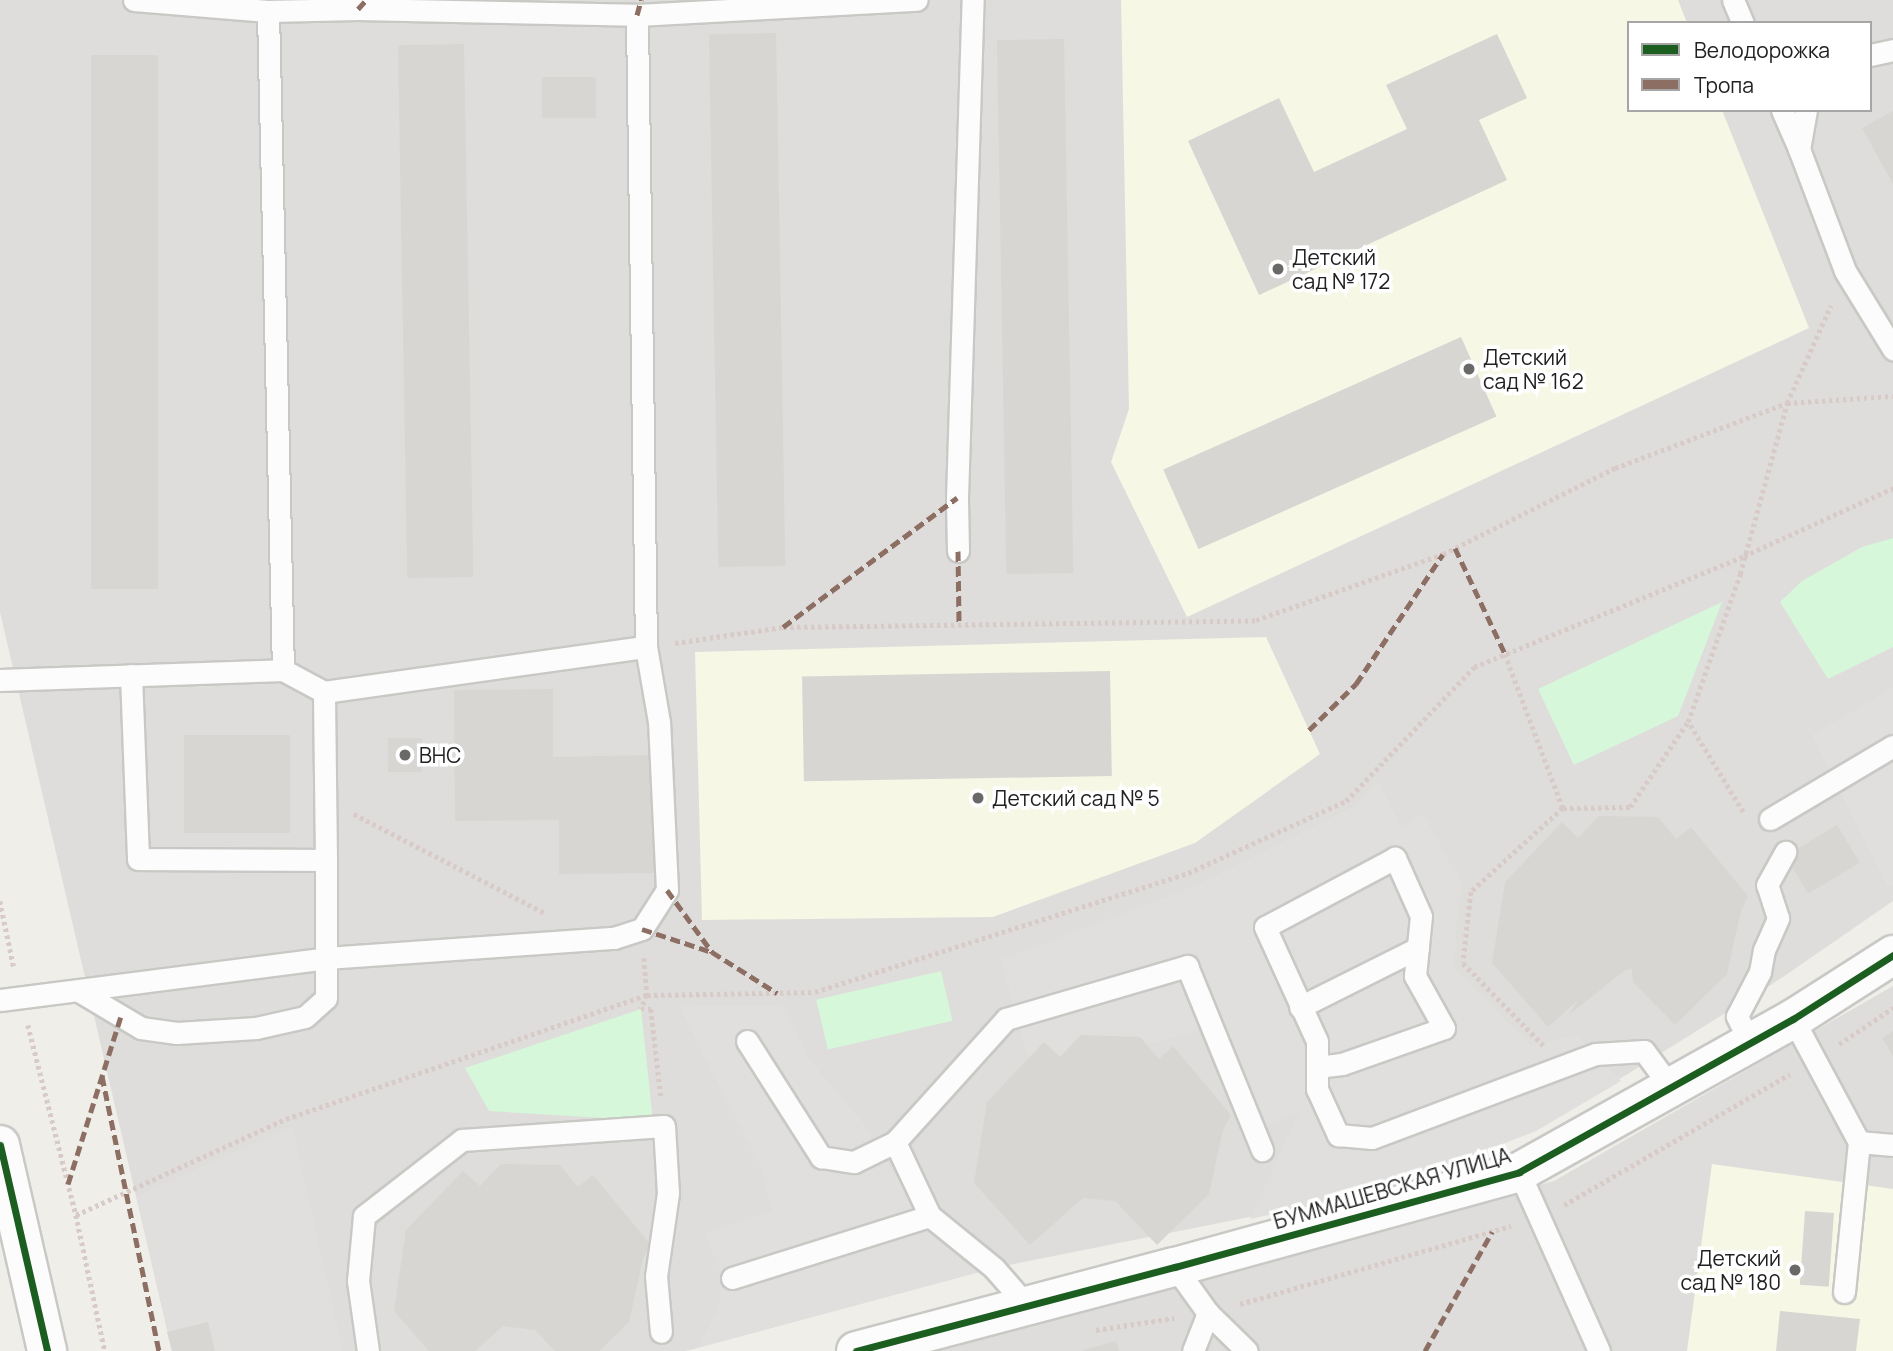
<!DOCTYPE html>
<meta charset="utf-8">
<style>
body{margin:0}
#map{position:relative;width:1893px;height:1351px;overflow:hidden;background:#efeee9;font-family:Manrope,sans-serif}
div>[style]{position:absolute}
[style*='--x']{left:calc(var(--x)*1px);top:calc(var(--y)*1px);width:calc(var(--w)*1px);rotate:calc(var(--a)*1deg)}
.residential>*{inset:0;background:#dedddb}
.education>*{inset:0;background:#f6f7e5}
.park>*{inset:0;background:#d6f7d9;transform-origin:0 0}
.parking>*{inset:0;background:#e0dfdd}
.building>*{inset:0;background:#d7d6d2;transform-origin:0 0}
.path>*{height:4.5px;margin-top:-2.25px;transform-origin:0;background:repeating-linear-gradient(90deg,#d8cbc7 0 3.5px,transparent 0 7px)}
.roads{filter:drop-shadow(2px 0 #c8c8c5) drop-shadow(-2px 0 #c8c8c5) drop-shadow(0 2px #c8c8c5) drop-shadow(0 -2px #c8c8c5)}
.service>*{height:21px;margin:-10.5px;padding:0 10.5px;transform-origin:10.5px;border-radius:10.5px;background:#fdfcfc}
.minor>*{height:38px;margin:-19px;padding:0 19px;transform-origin:19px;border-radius:19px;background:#fdfcfc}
.quiet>*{height:5px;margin-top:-2.5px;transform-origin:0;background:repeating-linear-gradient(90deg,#8d6e63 0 10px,transparent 0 15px)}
.cycleway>*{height:7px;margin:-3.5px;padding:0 3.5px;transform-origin:3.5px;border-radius:3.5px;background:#1b5e20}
.dots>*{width:19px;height:19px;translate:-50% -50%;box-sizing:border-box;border:4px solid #fff;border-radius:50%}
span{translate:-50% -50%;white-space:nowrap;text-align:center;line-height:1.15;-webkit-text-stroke:7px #fff;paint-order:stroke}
.poi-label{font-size:21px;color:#212121}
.left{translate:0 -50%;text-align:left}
.right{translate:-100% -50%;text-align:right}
.street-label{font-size:21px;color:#212121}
.legend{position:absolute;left:1627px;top:21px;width:245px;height:91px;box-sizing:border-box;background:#fff;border:2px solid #a6a6a6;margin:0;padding:9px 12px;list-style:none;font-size:21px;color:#212121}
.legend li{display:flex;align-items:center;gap:14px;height:35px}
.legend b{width:35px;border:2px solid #a6a6a6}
</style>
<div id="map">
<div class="residential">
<i style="clip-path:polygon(evenodd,0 0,1893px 0,1893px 901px,1780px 979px,1536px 1131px,1380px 1191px,994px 1268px,686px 1351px,172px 1351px,0 612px,0 0,1629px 23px,1870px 23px,1870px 110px,1629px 110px,1629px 23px)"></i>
<i style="clip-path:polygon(1893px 986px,1893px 1351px,937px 1351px,1554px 1181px)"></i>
</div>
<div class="education">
<i style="clip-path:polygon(1121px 0,1678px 0,1687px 23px,1629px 23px,1629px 110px,1722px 110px,1809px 328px,1187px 617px,1111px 462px,1129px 409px)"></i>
<i style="clip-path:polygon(1266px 637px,1320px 754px,1195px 843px,993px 917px,702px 920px,695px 652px)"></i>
<i style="clip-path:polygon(1712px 1164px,1893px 1189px,1893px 1351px,1687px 1351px)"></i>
</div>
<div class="park">
<i style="clip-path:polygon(1893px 538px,1893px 647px,1828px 679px,1780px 602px,1802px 581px,1862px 547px)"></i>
<i style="clip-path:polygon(1722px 602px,1678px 716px,1574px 765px,1538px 689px)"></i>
<i style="left:941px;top:971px;width:51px;height:128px;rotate:77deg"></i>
<i style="clip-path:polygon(641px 1009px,653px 1121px,489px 1111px,465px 1068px)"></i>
</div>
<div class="parking">
<i style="clip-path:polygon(1893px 688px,1893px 885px,1888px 887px,1812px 735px)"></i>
<i style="clip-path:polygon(1378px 781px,1401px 827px,1423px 814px,1463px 886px,1457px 916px,1454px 968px,1531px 1046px,1577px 1035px,1621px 1081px,1536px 1131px,1380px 1191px,1250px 1219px,1299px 1112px,1262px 1129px,1223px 1024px,1033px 1075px,1001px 960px,1195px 886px,1353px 807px)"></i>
<i style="clip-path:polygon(784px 1005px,810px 1060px,867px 1128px,898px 1179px,994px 1268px,697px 1348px,719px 1309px,720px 1270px,705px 1233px,772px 1212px,760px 1165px,680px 1007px)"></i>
<i style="clip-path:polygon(292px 1126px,343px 1351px,172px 1351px,137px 1196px)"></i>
</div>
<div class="building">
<i style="left:776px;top:33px;width:533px;height:67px;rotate:89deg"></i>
<i style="clip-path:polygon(1497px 34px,1527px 98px,1479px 120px,1507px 180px,1259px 295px,1188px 141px,1279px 98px,1314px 172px,1407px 129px,1386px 85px)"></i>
<i style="left:1064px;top:39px;width:534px;height:67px;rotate:89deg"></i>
<i style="left:464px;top:44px;width:533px;height:66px;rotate:89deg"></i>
<i style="left:91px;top:55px;width:67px;height:534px"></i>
<i style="left:542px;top:77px;width:54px;height:41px"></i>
<i style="clip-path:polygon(1893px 111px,1893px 184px,1862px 128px)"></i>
<i style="left:1461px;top:337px;width:87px;height:326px;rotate:66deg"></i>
<i style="left:1110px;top:671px;width:105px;height:308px;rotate:89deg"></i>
<i style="clip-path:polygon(553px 689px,553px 757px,653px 755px,655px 873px,559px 874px,559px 820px,455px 821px,454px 690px)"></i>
<i style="left:290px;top:735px;width:98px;height:106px;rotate:90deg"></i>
<i style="left:388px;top:738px;width:34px;height:34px"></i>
<i style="clip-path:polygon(1599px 816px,1658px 817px,1676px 839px,1691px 827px,1748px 896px,1741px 911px,1727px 974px,1675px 1025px,1633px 982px,1632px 969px,1625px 970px,1569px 1015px,1578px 1000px,1548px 1027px,1492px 963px,1505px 882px,1562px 822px,1578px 838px)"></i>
<i style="left:1837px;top:825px;width:44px;height:60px;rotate:59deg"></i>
<i style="clip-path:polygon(1893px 1031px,1893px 1056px,1882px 1038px)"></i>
<i style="clip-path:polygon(1081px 1035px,1140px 1037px,1159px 1059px,1173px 1046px,1231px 1115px,1223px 1130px,1209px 1194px,1157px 1245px,1115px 1201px,1083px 1198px,1030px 1245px,974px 1183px,987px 1102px,1044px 1042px,1060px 1057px)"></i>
<i style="clip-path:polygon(501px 1164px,560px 1165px,578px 1187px,593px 1175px,650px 1244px,643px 1259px,629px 1322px,599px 1351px,555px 1351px,535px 1330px,503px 1326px,475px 1351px,429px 1351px,394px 1311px,406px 1230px,463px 1171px,480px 1186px)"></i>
<i style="left:1805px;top:1211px;width:29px;height:74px;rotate:4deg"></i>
<i style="clip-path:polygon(1780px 1311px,1860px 1319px,1856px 1351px,1776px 1351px)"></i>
<i style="clip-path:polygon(208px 1322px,215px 1351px,172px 1351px,167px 1332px)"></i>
<i style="clip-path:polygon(1116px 1341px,1119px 1351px,1083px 1351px,1083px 1350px)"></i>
</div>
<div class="path">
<i style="--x:675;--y:643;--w:109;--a:-8.4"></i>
<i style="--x:783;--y:627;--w:473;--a:-0.8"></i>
<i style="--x:1256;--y:620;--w:198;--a:-19.4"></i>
<i style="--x:1443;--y:554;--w:192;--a:-26.6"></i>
<i style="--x:1615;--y:468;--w:184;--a:-20.7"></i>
<i style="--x:1787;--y:403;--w:106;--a:-3.8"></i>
<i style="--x:1505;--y:654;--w:165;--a:69.4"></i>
<i style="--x:1563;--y:808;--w:125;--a:137.6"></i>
<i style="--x:1471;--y:892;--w:71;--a:96.4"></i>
<i style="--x:1463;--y:963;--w:115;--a:45.7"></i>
<i style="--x:1563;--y:808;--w:67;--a:-0.9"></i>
<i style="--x:1630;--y:807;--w:102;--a:-55.8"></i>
<i style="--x:1743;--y:812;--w:105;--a:-121.4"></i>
<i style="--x:1688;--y:722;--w:157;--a:-70.6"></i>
<i style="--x:1740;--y:574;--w:177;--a:-74.6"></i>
<i style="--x:1787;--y:403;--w:107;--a:-65.8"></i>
<i style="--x:354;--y:814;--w:215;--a:27.4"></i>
<i style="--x:0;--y:901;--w:68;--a:78.2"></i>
<i style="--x:644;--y:958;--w:37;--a:85"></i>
<i style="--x:647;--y:995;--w:15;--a:113"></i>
<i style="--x:641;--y:1009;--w:10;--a:0"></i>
<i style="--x:651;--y:1009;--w:89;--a:83.5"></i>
<i style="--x:28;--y:1025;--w:196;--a:75.8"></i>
<i style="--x:76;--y:1215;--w:139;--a:78"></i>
<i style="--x:1839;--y:1044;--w:65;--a:-33.7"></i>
<i style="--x:1564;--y:1205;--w:261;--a:-30.1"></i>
<i style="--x:76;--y:1215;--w:231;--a:-24.6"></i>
<i style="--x:286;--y:1119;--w:382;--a:-19"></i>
<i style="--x:647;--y:995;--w:168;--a:-1"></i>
<i style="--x:815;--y:992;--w:392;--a:-17.7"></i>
<i style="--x:1188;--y:873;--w:174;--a:-24.5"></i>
<i style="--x:1346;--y:801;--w:185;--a:-46.3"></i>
<i style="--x:1474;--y:667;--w:292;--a:-22.3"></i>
<i style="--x:1744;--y:556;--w:164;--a:-24.5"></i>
<i style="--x:1240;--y:1304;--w:282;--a:-16.1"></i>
<i style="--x:1096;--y:1330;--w:79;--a:-8.7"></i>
</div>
<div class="roads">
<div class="service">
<i style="--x:134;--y:0;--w:134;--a:4.7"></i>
<i style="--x:268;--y:11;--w:90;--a:-1.3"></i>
<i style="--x:358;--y:9;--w:279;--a:1.2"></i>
<i style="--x:637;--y:15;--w:280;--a:-3.1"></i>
<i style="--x:1733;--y:0;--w:25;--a:67"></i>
<i style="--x:268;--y:11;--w:659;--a:88.7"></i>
<i style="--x:1870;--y:55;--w:24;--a:-12"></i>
<i style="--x:1782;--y:110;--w:43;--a:66.4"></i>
<i style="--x:1806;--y:110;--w:40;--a:100"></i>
<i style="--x:1799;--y:149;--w:130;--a:69.3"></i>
<i style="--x:1845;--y:271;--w:92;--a:58.4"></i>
<i style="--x:958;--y:551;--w:53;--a:-91.1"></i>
<i style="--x:957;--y:498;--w:498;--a:-88.2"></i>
<i style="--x:131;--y:675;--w:184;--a:87.8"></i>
<i style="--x:138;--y:859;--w:188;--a:0.3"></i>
<i style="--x:326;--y:860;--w:168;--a:-90.7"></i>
<i style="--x:0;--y:680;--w:283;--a:-2"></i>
<i style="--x:283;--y:670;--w:47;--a:28.2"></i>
<i style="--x:324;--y:692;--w:325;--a:-8"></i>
<i style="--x:1770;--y:819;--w:143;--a:-30.7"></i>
<i style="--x:79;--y:991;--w:72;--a:30.8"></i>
<i style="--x:141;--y:1028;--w:36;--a:8"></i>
<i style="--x:177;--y:1033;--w:79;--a:-3.6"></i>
<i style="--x:256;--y:1028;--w:50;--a:-12.7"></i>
<i style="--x:305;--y:1017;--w:28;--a:-42"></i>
<i style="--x:326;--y:998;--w:138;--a:-90"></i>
<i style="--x:0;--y:1000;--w:329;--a:-7.3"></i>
<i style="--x:326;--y:958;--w:289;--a:-4"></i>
<i style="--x:614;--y:938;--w:29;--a:-18"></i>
<i style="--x:642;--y:929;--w:46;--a:-57.3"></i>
<i style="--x:667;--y:890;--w:168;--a:-92.7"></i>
<i style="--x:659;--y:722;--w:76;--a:-99.8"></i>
<i style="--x:646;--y:647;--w:632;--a:-90.82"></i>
<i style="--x:1300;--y:1007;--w:132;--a:-26.6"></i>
<i style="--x:1793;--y:1019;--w:140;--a:61.8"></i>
<i style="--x:1859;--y:1142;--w:34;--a:5"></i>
<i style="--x:747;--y:1041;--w:138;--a:57.5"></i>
<i style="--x:821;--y:1157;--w:33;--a:9"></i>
<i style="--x:854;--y:1162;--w:46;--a:-26"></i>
<i style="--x:895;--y:1142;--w:166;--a:-47.9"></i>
<i style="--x:1006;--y:1019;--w:189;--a:-16.3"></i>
<i style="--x:1187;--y:966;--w:199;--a:67.8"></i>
<i style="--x:1750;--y:1042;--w:29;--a:-117"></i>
<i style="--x:1737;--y:1016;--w:50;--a:-62.4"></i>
<i style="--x:1760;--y:972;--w:22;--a:-80"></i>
<i style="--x:1764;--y:950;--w:35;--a:-66"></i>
<i style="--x:1778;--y:918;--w:35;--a:-108"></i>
<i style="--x:1767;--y:885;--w:38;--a:-61"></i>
<i style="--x:1317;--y:1067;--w:25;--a:-7"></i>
<i style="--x:1342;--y:1064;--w:108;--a:-19.4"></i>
<i style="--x:1444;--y:1028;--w:60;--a:-119.1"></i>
<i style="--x:1415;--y:976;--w:60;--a:-84.3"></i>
<i style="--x:1421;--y:916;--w:64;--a:-114.1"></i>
<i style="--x:1395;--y:858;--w:147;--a:152"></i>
<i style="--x:1265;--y:927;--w:125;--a:65.5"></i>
<i style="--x:1317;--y:1041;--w:48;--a:90"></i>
<i style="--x:1317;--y:1089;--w:51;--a:65.5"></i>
<i style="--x:1338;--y:1135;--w:34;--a:5"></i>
<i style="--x:1372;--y:1138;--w:239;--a:-20.6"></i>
<i style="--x:1596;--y:1054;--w:48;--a:-3.6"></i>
<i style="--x:1644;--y:1051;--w:47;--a:53.6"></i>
<i style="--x:895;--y:1142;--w:82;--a:64.7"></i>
<i style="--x:1519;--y:1172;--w:196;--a:65.9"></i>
<i style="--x:1175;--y:1267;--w:57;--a:54.3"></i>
<i style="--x:1208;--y:1313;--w:54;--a:44.3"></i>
<i style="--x:732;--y:1278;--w:207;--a:-17.4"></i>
<i style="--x:930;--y:1216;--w:82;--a:39.1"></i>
<i style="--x:994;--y:1268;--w:50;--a:49"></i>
<i style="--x:1844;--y:1292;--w:151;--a:-84.3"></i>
<i style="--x:368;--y:1351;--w:71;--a:-98.1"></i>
<i style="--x:358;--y:1281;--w:65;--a:-84.7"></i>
<i style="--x:364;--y:1216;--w:124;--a:-37.8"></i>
<i style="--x:462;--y:1140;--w:202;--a:-4"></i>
<i style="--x:664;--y:1126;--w:67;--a:86.6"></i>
<i style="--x:668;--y:1193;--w:84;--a:98.2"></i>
<i style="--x:656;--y:1276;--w:56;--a:84.9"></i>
<i style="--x:1193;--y:1351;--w:41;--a:-68.5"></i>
</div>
<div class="minor">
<i style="--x:0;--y:1145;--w:211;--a:77.1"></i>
<i style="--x:856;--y:1351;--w:330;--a:-14.8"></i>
<i style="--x:1175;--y:1267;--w:357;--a:-15.4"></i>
<i style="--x:1519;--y:1172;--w:314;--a:-29.2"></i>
<i style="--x:1793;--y:1019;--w:119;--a:-32.6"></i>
</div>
</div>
<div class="quiet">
<i style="--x:358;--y:9;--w:12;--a:-48"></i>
<i style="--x:637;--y:15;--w:16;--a:-75"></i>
<i style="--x:1455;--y:548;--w:117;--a:64.7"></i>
<i style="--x:958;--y:551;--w:74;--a:89.2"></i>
<i style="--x:783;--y:627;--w:217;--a:-36.6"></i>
<i style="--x:1309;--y:730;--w:66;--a:-44.4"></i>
<i style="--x:1356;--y:684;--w:156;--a:-56.2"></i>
<i style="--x:667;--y:890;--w:77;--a:54"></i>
<i style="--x:642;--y:929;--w:74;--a:18.2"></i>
<i style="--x:712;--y:952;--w:77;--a:32.2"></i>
<i style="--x:102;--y:1076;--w:281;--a:78.3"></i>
<i style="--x:68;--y:1184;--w:176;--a:-72.5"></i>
<i style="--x:1425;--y:1351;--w:137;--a:-60.6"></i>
</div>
<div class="cycleway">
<i style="--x:0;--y:1145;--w:211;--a:77.1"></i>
<i style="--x:856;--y:1351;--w:330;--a:-14.8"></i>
<i style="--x:1175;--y:1267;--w:357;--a:-15.4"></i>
<i style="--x:1519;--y:1172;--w:314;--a:-29.2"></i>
<i style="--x:1793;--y:1019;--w:119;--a:-32.6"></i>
</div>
<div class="dots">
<i style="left:1278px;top:269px;background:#696967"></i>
<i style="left:1469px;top:369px;background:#696967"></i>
<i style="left:405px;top:755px;background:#696967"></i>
<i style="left:978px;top:798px;background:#696967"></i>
<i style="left:1795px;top:1270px;background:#696967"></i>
</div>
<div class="poi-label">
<span class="left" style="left:1292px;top:269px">Детский<br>сад № 172</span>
<span class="left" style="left:1483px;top:369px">Детский<br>сад № 162</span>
<span class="left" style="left:419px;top:755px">ВНС</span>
<span class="left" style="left:992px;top:798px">Детский сад № 5</span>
<span class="right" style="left:1781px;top:1270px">Детский<br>сад № 180</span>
</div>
<div class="street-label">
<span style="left:1392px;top:1188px;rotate:-16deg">БУММАШЕВСКАЯ УЛИЦА</span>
</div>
<ul class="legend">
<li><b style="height:9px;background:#1b5e20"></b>Велодорожка</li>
<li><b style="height:9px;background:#8d6e63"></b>Тропа</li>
</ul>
</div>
